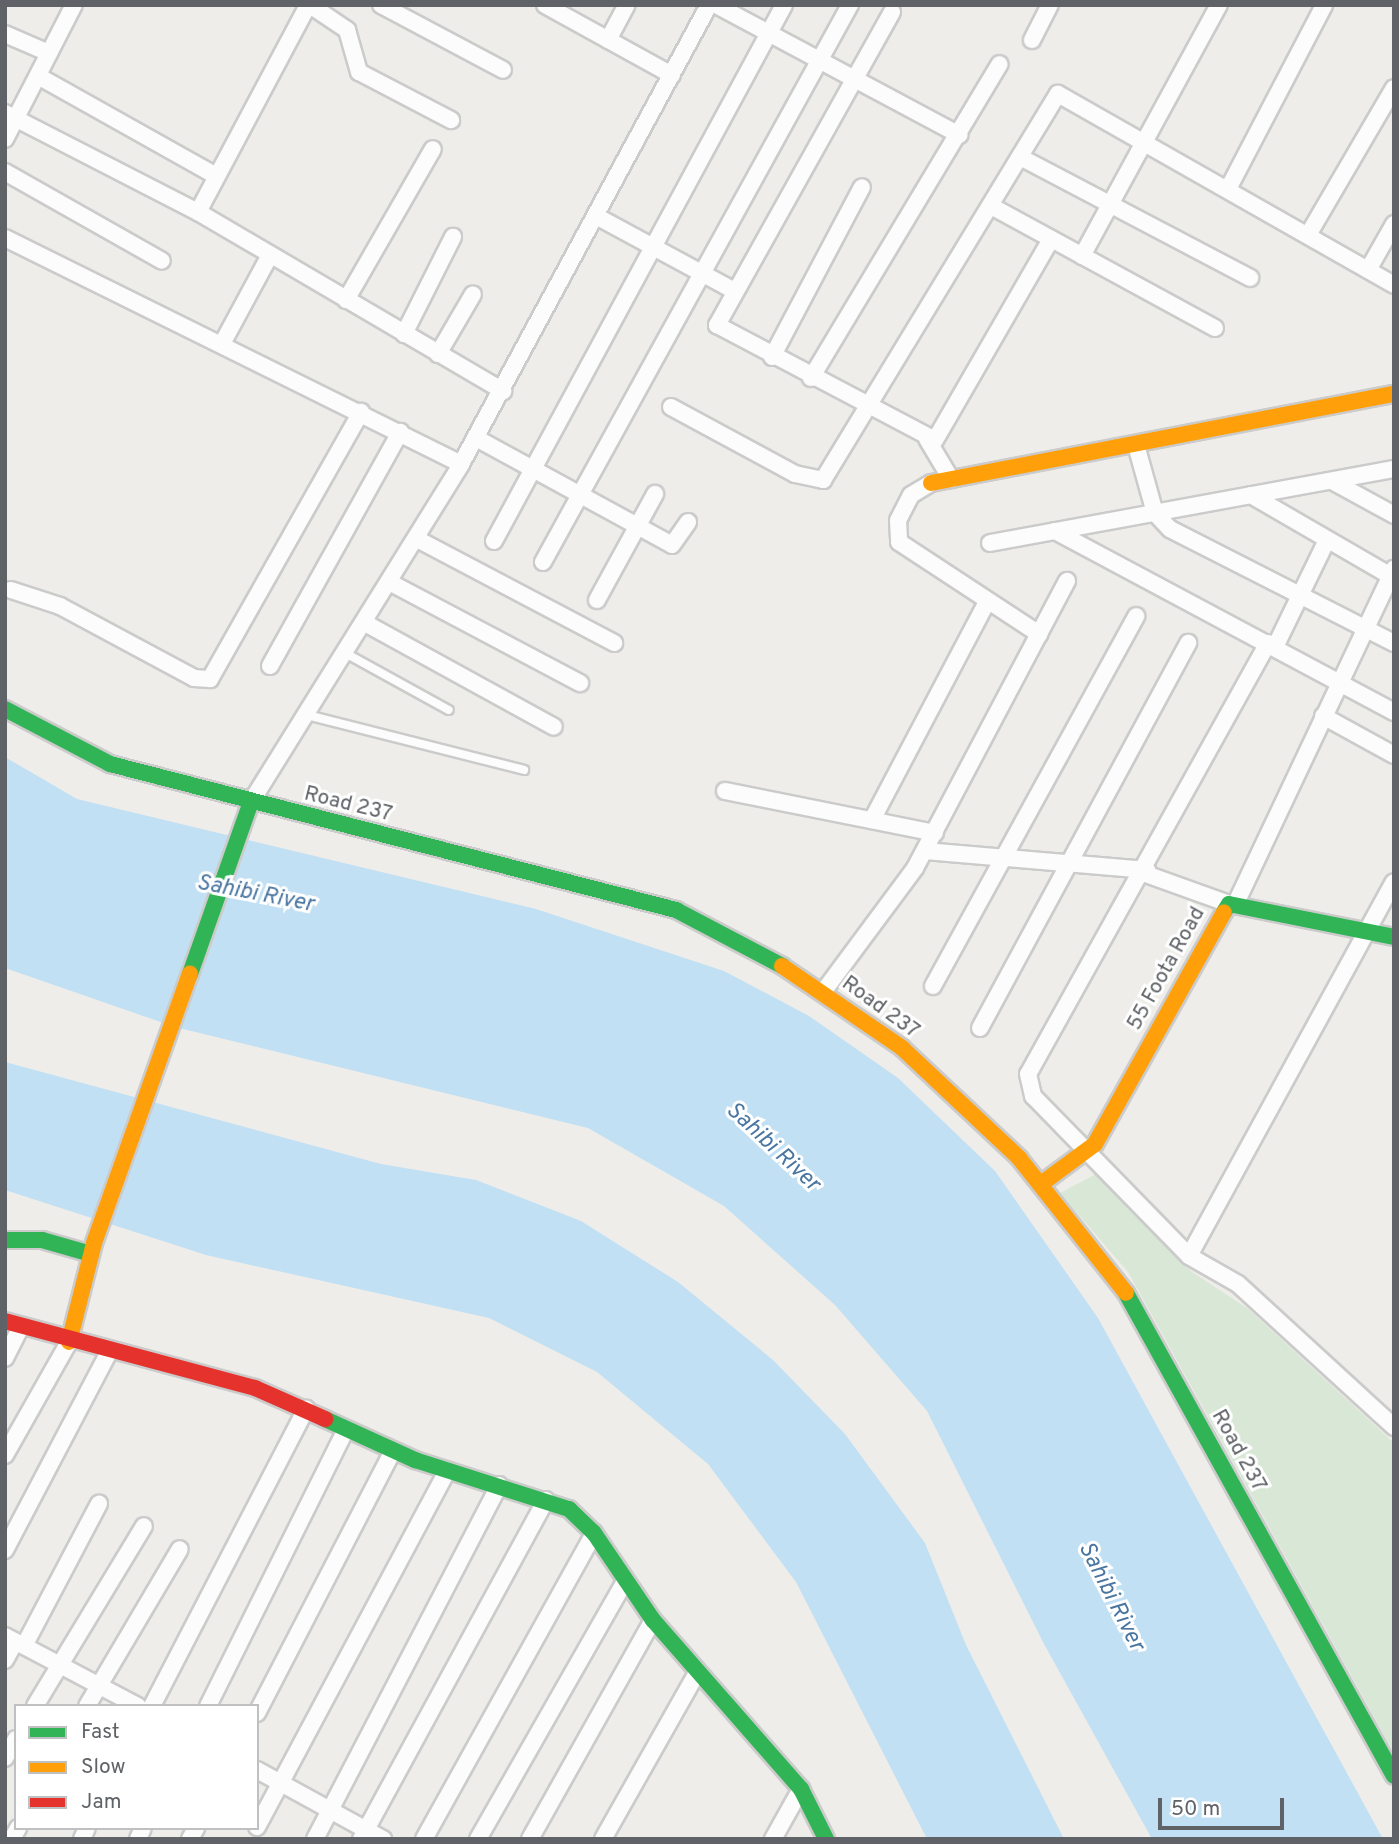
<!DOCTYPE html>
<style>
body{margin:0}
#map{position:relative;width:1399px;height:1844px;overflow:hidden;background:#eeede9;font-family:Overpass,sans-serif}
div>[style]{position:absolute}
[style*='--x']{left:calc(var(--x)*1px);top:calc(var(--y)*1px);width:calc(var(--w)*1px);rotate:calc(var(--a)*1deg)}
.green>*{inset:0;background:#d9e8d6}
.water>*{inset:0;background:#c2e0f4}
.roads{filter:drop-shadow(2px 0 #cbcbcb) drop-shadow(-2px 0 #cbcbcb) drop-shadow(0 2px #cbcbcb) drop-shadow(0 -2px #cbcbcb)}
.lane>*{height:8px;margin:-4px;padding:0 4px;transform-origin:4px;border-radius:4px;background:#fcfcfc}
.street>*{height:16px;margin:-8px;padding:0 8px;transform-origin:8px;border-radius:8px;background:#fcfcfc}
.fast>*{height:16px;margin:-8px;padding:0 8px;transform-origin:8px;border-radius:8px;background:#30b455}
.slow>*{height:16px;margin:-8px;padding:0 8px;transform-origin:8px;border-radius:8px;background:#ff9f0a}
.jam>*{height:16px;margin:-8px;padding:0 8px;transform-origin:8px;border-radius:8px;background:#e5322d}
span{translate:-50% -50%;white-space:nowrap;text-align:center;line-height:1.15;-webkit-text-stroke:6px #fff;paint-order:stroke}
.street-label{font-size:21px;color:#5f6266}
.water-label{font-size:23px;color:#4975a1;font-style:italic}
.frame{position:absolute;inset:0;border:7px solid #5f6266;pointer-events:none}
.legend{position:absolute;left:14px;top:1704px;width:245px;height:126px;box-sizing:border-box;background:#fff;border:2px solid #bfc0c2;margin:0;padding:9px 12px;list-style:none;font-size:21px;color:#5f6266}
.legend li{display:flex;align-items:center;gap:14px;height:35px}
.legend b{width:35px;border:2px solid #bfc0c2}
.scale{position:absolute;left:1158px;top:1798px;width:126px;height:32px;box-sizing:border-box;border:4px solid #5f6266;border-top:0;padding-left:9px;font-size:21px;line-height:24px;white-space:nowrap;color:#5f6266;-webkit-text-stroke:5px #fff;paint-order:stroke}
</style>
<div id="map">
<div class="green">
<i style="clip-path:polygon(1096px 1174px,1192px 1272px,1247px 1308px,1394px 1443px,1394px 1753px,1128px 1272px,1060px 1193px)"></i>
</div>
<div class="water">
<i style="clip-path:polygon(5px 757px,77px 799px,536px 909px,724px 971px,809px 1016px,898px 1078px,995px 1171px,1098px 1318px,1383px 1839px,1152px 1839px,1044px 1644px,927px 1411px,835px 1305px,724px 1206px,588px 1128px,175px 1027px,5px 968px)"></i>
<i style="clip-path:polygon(5px 1062px,381px 1164px,476px 1180px,581px 1221px,678px 1282px,773px 1360px,845px 1434px,925px 1543px,966px 1645px,1064px 1839px,927px 1839px,796px 1582px,708px 1464px,597px 1372px,489px 1318px,206px 1255px,5px 1190px)"></i>
</div>
<div class="roads">
<div class="lane">
<i style="--x:347;--y:654;--w:116;--a:28.8"></i>
<i style="--x:307;--y:715;--w:224;--a:14.2"></i>
</div>
<div class="street">
<i style="--x:310;--y:5;--w:45;--a:34"></i>
<i style="--x:347;--y:30;--w:44;--a:74.1"></i>
<i style="--x:359;--y:72;--w:104;--a:27.6"></i>
<i style="--x:381;--y:5;--w:138;--a:28"></i>
<i style="--x:545;--y:5;--w:145;--a:28.9"></i>
<i style="--x:716;--y:5;--w:276;--a:28.1"></i>
<i style="--x:892;--y:12;--w:359;--a:119.2"></i>
<i style="--x:717;--y:325;--w:246;--a:27.8"></i>
<i style="--x:935;--y:440;--w:232;--a:-60"></i>
<i style="--x:5;--y:34;--w:48;--a:23.4"></i>
<i style="--x:608;--y:40;--w:40;--a:-62"></i>
<i style="--x:1032;--y:40;--w:39;--a:-63"></i>
<i style="--x:38;--y:76;--w:204;--a:29.3"></i>
<i style="--x:5;--y:113;--w:217;--a:27.2"></i>
<i style="--x:198;--y:212;--w:354;--a:30.4"></i>
<i style="--x:5;--y:139;--w:151;--a:-62.8"></i>
<i style="--x:1020;--y:157;--w:260;--a:27.7"></i>
<i style="--x:5;--y:172;--w:180;--a:29.5"></i>
<i style="--x:1228;--y:189;--w:208;--a:-62.4"></i>
<i style="--x:991;--y:206;--w:255;--a:28.6"></i>
<i style="--x:198;--y:212;--w:234;--a:-62"></i>
<i style="--x:596;--y:216;--w:156;--a:28.4"></i>
<i style="--x:1308;--y:235;--w:170;--a:-59.7"></i>
<i style="--x:5;--y:238;--w:509;--a:26.36"></i>
<i style="--x:1082;--y:256;--w:286;--a:-61.4"></i>
<i style="--x:1368;--y:270;--w:53;--a:-60.5"></i>
<i style="--x:346;--y:300;--w:174;--a:-60.1"></i>
<i style="--x:404;--y:334;--w:109;--a:-63.2"></i>
<i style="--x:223;--y:342;--w:99;--a:-61.6"></i>
<i style="--x:438;--y:354;--w:69;--a:-59.7"></i>
<i style="--x:772;--y:357;--w:192;--a:-62.1"></i>
<i style="--x:811;--y:378;--w:366;--a:-59"></i>
<i style="--x:671;--y:407;--w:141;--a:28.4"></i>
<i style="--x:795;--y:474;--w:29;--a:12"></i>
<i style="--x:823;--y:480;--w:452;--a:-58.7"></i>
<i style="--x:1058;--y:94;--w:386;--a:29.6"></i>
<i style="--x:476;--y:438;--w:223;--a:28.6"></i>
<i style="--x:672;--y:545;--w:28;--a:-55"></i>
<i style="--x:927;--y:439;--w:47;--a:59"></i>
<i style="--x:1136;--y:445;--w:71;--a:74.4"></i>
<i style="--x:1155;--y:513;--w:22;--a:47"></i>
<i style="--x:1170;--y:529;--w:251;--a:27"></i>
<i style="--x:1332;--y:481;--w:71;--a:28.7"></i>
<i style="--x:931;--y:483;--w:23;--a:149"></i>
<i style="--x:911;--y:495;--w:28;--a:117"></i>
<i style="--x:898;--y:520;--w:22;--a:87"></i>
<i style="--x:899;--y:542;--w:168;--a:33.3"></i>
<i style="--x:1251;--y:495;--w:165;--a:30.1"></i>
<i style="--x:1055;--y:531;--w:384;--a:28.1"></i>
<i style="--x:417;--y:539;--w:223;--a:27.8"></i>
<i style="--x:494;--y:541;--w:609;--a:-61.58"></i>
<i style="--x:990;--y:543;--w:411;--a:-10.4"></i>
<i style="--x:543;--y:562;--w:636;--a:-61.14"></i>
<i style="--x:391;--y:583;--w:214;--a:27.9"></i>
<i style="--x:11;--y:590;--w:52;--a:18.1"></i>
<i style="--x:60;--y:606;--w:152;--a:28.2"></i>
<i style="--x:194;--y:678;--w:16;--a:4"></i>
<i style="--x:210;--y:679;--w:307;--a:-60.5"></i>
<i style="--x:597;--y:600;--w:121;--a:-61.3"></i>
<i style="--x:367;--y:624;--w:213;--a:28.8"></i>
<i style="--x:1268;--y:643;--w:493;--a:119.1"></i>
<i style="--x:1028;--y:1074;--w:23;--a:77"></i>
<i style="--x:1033;--y:1096;--w:223;--a:45.7"></i>
<i style="--x:1189;--y:1256;--w:426;--a:-61.3"></i>
<i style="--x:1275;--y:647;--w:119;--a:-64.1"></i>
<i style="--x:270;--y:666;--w:268;--a:-60.9"></i>
<i style="--x:1323;--y:716;--w:81;--a:28.8"></i>
<i style="--x:725;--y:791;--w:214;--a:11.3"></i>
<i style="--x:251;--y:802;--w:398;--a:-58.1"></i>
<i style="--x:461;--y:464;--w:522;--a:-61.62"></i>
<i style="--x:872;--y:820;--w:246;--a:-62.2"></i>
<i style="--x:925;--y:851;--w:223;--a:4.9"></i>
<i style="--x:1143;--y:873;--w:91;--a:19.8"></i>
<i style="--x:1236;--y:903;--w:370;--a:-64.7"></i>
<i style="--x:933;--y:986;--w:422;--a:-61.2"></i>
<i style="--x:823;--y:992;--w:154;--a:-53.4"></i>
<i style="--x:915;--y:868;--w:325;--a:-62.1"></i>
<i style="--x:980;--y:1028;--w:438;--a:-61.6"></i>
<i style="--x:1189;--y:1256;--w:56;--a:29.7"></i>
<i style="--x:1238;--y:1284;--w:212;--a:42.5"></i>
<i style="--x:5;--y:1358;--w:36;--a:-63"></i>
<i style="--x:5;--y:1455;--w:130;--a:-60.5"></i>
<i style="--x:5;--y:1550;--w:224;--a:-62.3"></i>
<i style="--x:5;--y:1636;--w:150;--a:27.8"></i>
<i style="--x:24;--y:1646;--w:161;--a:-62.2"></i>
<i style="--x:5;--y:1660;--w:21;--a:-61"></i>
<i style="--x:35;--y:1706;--w:210;--a:-58.8"></i>
<i style="--x:87;--y:1706;--w:182;--a:-59.4"></i>
<i style="--x:152;--y:1706;--w:335;--a:-62.6"></i>
<i style="--x:208;--y:1706;--w:309;--a:-63.5"></i>
<i style="--x:257;--y:1713;--w:295;--a:-62.6"></i>
<i style="--x:5;--y:1758;--w:22;--a:-60"></i>
<i style="--x:257;--y:1770;--w:144;--a:28.7"></i>
<i style="--x:257;--y:1827;--w:404;--a:-61.9"></i>
<i style="--x:12;--y:1839;--w:13;--a:-61"></i>
<i style="--x:82;--y:1839;--w:12;--a:-66"></i>
<i style="--x:138;--y:1839;--w:12;--a:-66"></i>
<i style="--x:190;--y:1839;--w:13;--a:-61"></i>
<i style="--x:315;--y:1839;--w:399;--a:-62.5"></i>
<i style="--x:361;--y:1839;--w:386;--a:-61.4"></i>
<i style="--x:424;--y:1839;--w:350;--a:-60.9"></i>
<i style="--x:478;--y:1839;--w:298;--a:-60.3"></i>
<i style="--x:530;--y:1839;--w:251;--a:-60.7"></i>
<i style="--x:603;--y:1839;--w:191;--a:-60.5"></i>
<i style="--x:773;--y:1839;--w:57;--a:-60.8"></i>
</div>
<div class="fast">
<i style="--x:5;--y:709;--w:119;--a:27.6"></i>
<i style="--x:110;--y:764;--w:585;--a:14.46"></i>
<i style="--x:676;--y:910;--w:120;--a:27.8"></i>
<i style="--x:1224;--y:912;--w:9;--a:-58"></i>
<i style="--x:1229;--y:904;--w:168;--a:11.3"></i>
<i style="--x:190;--y:974;--w:182;--a:-70.5"></i>
<i style="--x:5;--y:1240;--w:37;--a:0"></i>
<i style="--x:42;--y:1240;--w:51;--a:15.9"></i>
<i style="--x:1126;--y:1293;--w:552;--a:60.98"></i>
<i style="--x:325;--y:1419;--w:99;--a:24.5"></i>
<i style="--x:415;--y:1460;--w:162;--a:17.7"></i>
<i style="--x:569;--y:1509;--w:35;--a:44"></i>
<i style="--x:594;--y:1533;--w:105;--a:55.9"></i>
<i style="--x:653;--y:1620;--w:225;--a:48.8"></i>
<i style="--x:801;--y:1789;--w:56;--a:63.4"></i>
</div>
<div class="slow">
<i style="--x:931;--y:483;--w:471;--a:-10.9"></i>
<i style="--x:782;--y:966;--w:145;--a:34.3"></i>
<i style="--x:902;--y:1048;--w:161;--a:43.2"></i>
<i style="--x:1019;--y:1158;--w:172;--a:51.6"></i>
<i style="--x:1041;--y:1184;--w:67;--a:-36.5"></i>
<i style="--x:1095;--y:1144;--w:265;--a:-60.9"></i>
<i style="--x:69;--y:1342;--w:102;--a:-75.8"></i>
<i style="--x:94;--y:1243;--w:286;--a:-70.4"></i>
</div>
<div class="jam">
<i style="--x:5;--y:1321;--w:259;--a:15"></i>
<i style="--x:255;--y:1388;--w:77;--a:23.9"></i>
</div>
</div>
<div class="street-label">
<span style="left:348px;top:805px;rotate:14deg">Road 237</span>
<span style="left:1167px;top:969px;rotate:-61deg">55 Foota Road</span>
<span style="left:880px;top:1008px;rotate:36deg">Road 237</span>
<span style="left:1238px;top:1451px;rotate:61deg">Road 237</span>
</div>
<div class="water-label">
<span style="left:255px;top:895px;rotate:11deg">Sahibi River</span>
<span style="left:772px;top:1148px;rotate:43deg">Sahibi River</span>
<span style="left:1110px;top:1597px;rotate:63deg">Sahibi River</span>
</div>
<div class="frame"></div>
<ul class="legend">
<li><b style="height:9px;background:#30b455"></b>Fast</li>
<li><b style="height:9px;background:#ff9f0a"></b>Slow</li>
<li><b style="height:9px;background:#e5322d"></b>Jam</li>
</ul>
<div class="scale">50 m</div>
</div>
